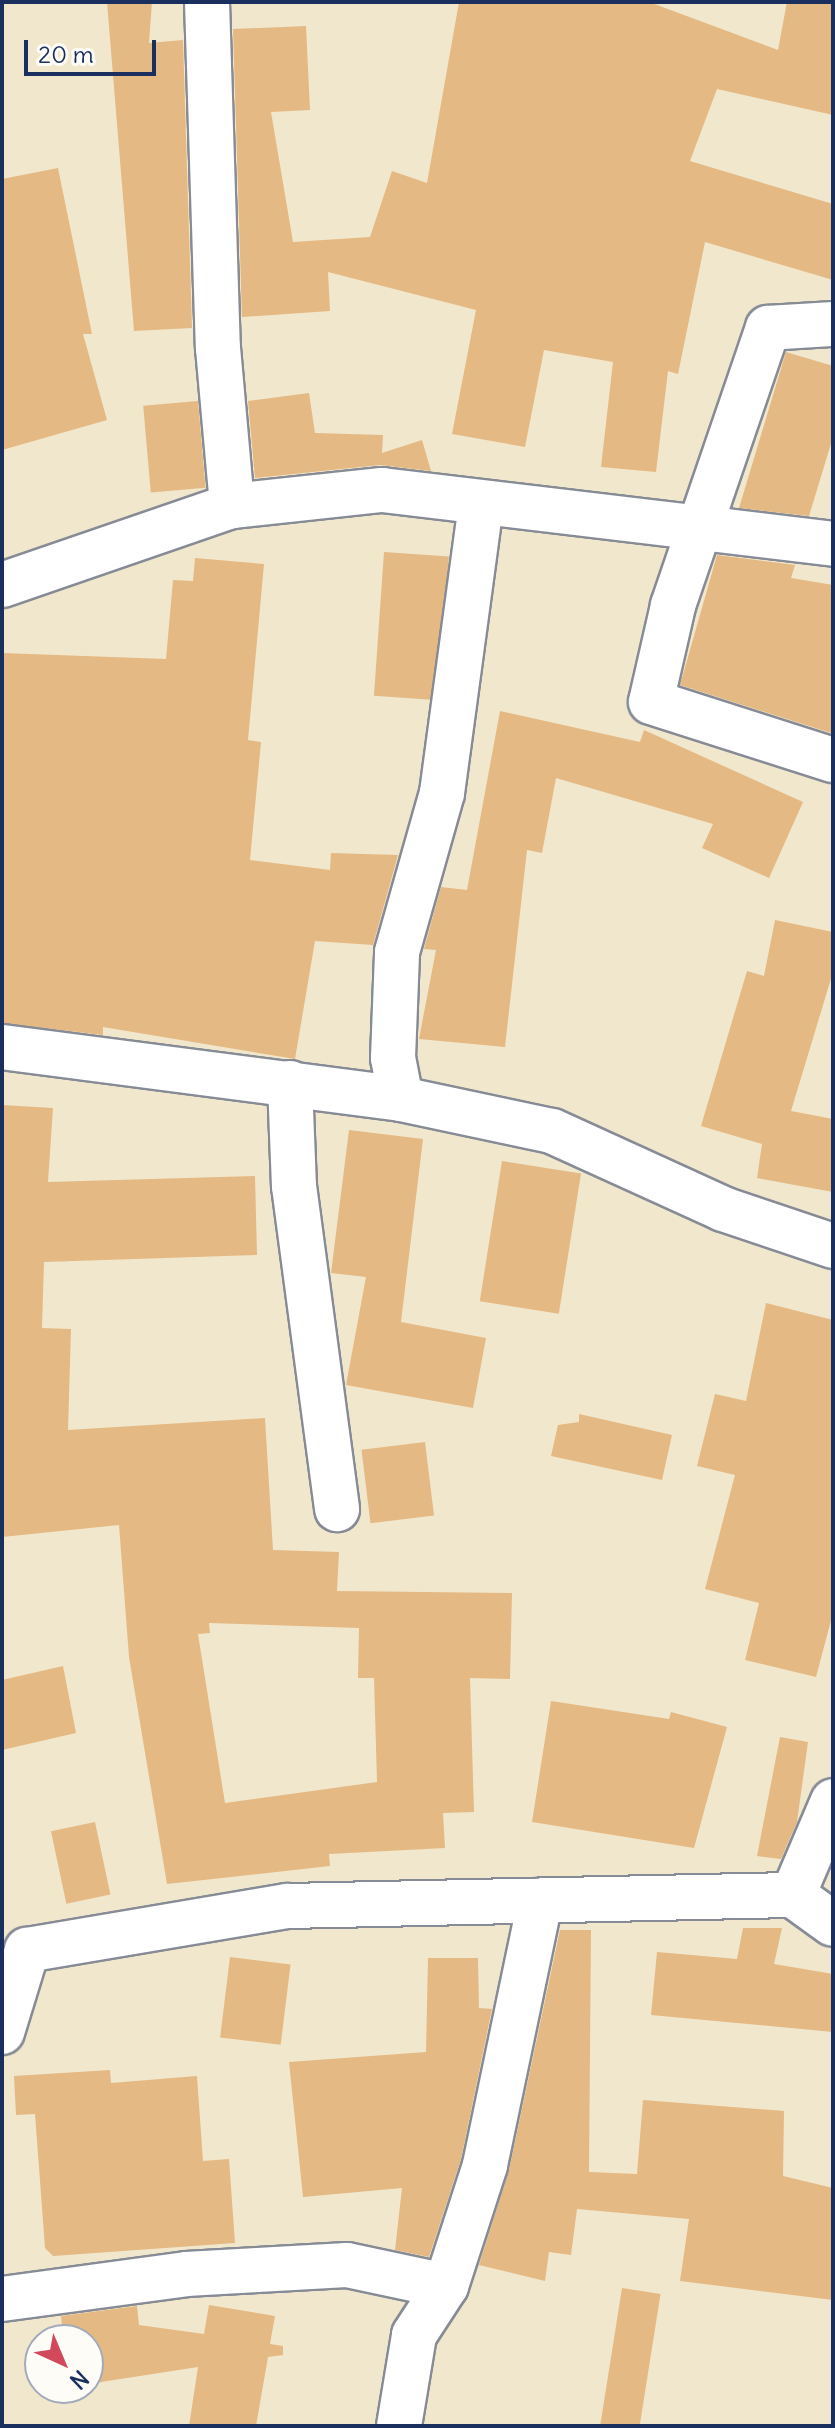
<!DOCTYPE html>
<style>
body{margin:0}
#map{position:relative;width:835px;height:2428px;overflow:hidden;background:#f1e7cc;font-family:Delius,sans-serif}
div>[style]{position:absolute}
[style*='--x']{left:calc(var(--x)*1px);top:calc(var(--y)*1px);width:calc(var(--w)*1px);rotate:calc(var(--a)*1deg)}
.building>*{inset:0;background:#e5b983;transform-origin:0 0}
.roads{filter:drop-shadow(2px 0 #868b95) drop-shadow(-2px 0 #868b95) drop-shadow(0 2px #868b95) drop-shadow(0 -2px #868b95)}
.street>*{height:44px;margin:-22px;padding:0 22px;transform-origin:22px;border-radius:22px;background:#fff}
span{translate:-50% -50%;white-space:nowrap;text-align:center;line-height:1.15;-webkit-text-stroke:8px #fdfcf7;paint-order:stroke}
.frame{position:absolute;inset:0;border:4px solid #1b2f5e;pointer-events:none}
.north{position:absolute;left:24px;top:2324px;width:80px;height:80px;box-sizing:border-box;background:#fdfcf7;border:2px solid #a3aaba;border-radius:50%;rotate:136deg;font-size:22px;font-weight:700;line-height:32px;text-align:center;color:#1b2f5e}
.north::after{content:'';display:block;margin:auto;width:28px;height:36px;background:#d1495b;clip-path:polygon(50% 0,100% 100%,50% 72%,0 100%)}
.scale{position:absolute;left:24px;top:40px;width:132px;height:36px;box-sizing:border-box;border:4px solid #1b2f5e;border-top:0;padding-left:10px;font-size:24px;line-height:28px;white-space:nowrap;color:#1b2f5e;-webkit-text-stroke:6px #fdfcf7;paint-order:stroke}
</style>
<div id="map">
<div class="building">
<i style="clip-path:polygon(107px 2px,152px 2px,149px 43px,183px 40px,192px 328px,134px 331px)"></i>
<i style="clip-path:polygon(459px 2px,649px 2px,778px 50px,787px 2px,833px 2px,833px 115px,717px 89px,690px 161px,833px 204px,833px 280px,705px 242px,678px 374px,668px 371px,656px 472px,601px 467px,613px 362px,544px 350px,525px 447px,452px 434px,476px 310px,328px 272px,330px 311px,242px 317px,233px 29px,306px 26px,310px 110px,271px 112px,293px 242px,370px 237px,392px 171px,427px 183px)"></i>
<i style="clip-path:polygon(58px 168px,92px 334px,83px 334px,107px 420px,2px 450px,2px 179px)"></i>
<i style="clip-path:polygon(786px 352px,833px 366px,833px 437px,809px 516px,739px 508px)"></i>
<i style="clip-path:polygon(309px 393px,315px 433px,383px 435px,382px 453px,422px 440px,431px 471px,380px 465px,255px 478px,248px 401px)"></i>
<i style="left:198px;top:401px;width:87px;height:55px;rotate:85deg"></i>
<i style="left:384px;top:552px;width:65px;height:144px;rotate:4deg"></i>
<i style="clip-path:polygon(717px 555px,795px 565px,791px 578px,833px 585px,831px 733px,680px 685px)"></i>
<i style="clip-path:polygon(195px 558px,264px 564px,248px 740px,261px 742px,250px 860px,330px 870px,331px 853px,398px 855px,373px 945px,315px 941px,295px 1059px,103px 1027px,103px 1035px,2px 1023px,2px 653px,166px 659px,173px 580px,193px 581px)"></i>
<i style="clip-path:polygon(500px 711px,640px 742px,644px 730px,803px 802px,769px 878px,702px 848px,713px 824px,556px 778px,542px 853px,527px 850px,505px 1047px,419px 1039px,436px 950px,424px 949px,441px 887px,467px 890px)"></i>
<i style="clip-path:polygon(775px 920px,833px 932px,833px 972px,791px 1111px,833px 1119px,833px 1192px,757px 1178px,762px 1144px,701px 1126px,747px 971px,764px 976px)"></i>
<i style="clip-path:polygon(evenodd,2px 1105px,53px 1108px,48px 1182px,255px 1176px,257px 1255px,44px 1262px,42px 1328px,71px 1329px,68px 1430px,265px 1418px,273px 1550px,339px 1552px,337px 1591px,512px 1593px,510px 1679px,470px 1678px,474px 1812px,443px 1813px,445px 1848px,329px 1854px,330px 1866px,167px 1884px,129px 1657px,119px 1525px,2px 1537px,2px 1105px,209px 1623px,359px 1628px,358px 1678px,374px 1678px,377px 1782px,225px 1803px,198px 1634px,210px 1633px,209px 1623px)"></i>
<i style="clip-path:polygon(349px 1130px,423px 1139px,401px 1322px,486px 1338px,473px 1408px,346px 1385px,366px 1277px,331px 1273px)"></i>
<i style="left:502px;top:1161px;width:80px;height:142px;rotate:9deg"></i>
<i style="clip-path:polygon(766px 1303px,833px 1320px,833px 1613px,816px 1677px,745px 1660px,759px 1603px,705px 1589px,735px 1475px,697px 1466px,715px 1394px,746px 1401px)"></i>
<i style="clip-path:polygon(579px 1414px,672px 1435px,662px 1480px,551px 1456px,558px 1425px,579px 1422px)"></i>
<i style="left:425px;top:1442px;width:74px;height:64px;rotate:83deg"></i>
<i style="clip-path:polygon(63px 1666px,76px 1733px,2px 1750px,2px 1680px)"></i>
<i style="clip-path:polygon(551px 1701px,669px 1719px,671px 1712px,727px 1727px,694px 1848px,532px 1822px)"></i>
<i style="clip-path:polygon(780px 1737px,808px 1742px,797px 1822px,781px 1859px,757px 1856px)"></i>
<i style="left:95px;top:1822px;width:74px;height:45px;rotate:78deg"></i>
<i style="clip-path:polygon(743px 1928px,782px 1928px,774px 1964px,833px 1974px,833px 2032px,651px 2015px,657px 1952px,737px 1959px)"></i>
<i style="clip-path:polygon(560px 1930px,591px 1930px,589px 2172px,637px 2174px,643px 2100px,784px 2111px,783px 2176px,833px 2188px,833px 2300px,680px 2281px,689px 2219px,577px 2209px,571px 2255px,549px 2252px,545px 2281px,479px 2265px,509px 2170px)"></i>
<i style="left:230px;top:1957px;width:61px;height:81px;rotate:7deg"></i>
<i style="clip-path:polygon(428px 1958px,478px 1958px,479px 2008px,492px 2009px,461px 2159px,429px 2257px,395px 2250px,402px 2188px,303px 2197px,289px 2062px,426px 2052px)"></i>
<i style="clip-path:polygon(110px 2070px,111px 2083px,197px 2076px,203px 2161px,229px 2159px,235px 2243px,53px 2256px,45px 2248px,35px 2114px,16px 2115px,14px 2076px)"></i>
<i style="left:622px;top:2288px;width:39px;height:140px;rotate:9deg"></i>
<i style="clip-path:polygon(209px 2305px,275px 2316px,270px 2344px,283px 2346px,283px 2355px,268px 2357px,256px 2426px,189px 2426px,198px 2367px,88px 2384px,88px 2340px,64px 2340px,61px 2316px,137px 2306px,139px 2325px,204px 2334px)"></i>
</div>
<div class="roads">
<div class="street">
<i style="--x:207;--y:2;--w:346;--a:88.2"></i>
<i style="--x:218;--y:348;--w:159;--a:84.9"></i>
<i style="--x:833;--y:324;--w:65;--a:176.5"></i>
<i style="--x:768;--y:328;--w:294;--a:108.9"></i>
<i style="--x:673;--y:606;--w:98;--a:102.9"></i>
<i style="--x:651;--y:702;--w:191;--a:17.7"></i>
<i style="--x:2;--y:585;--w:243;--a:-19"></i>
<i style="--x:232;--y:506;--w:151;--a:-6.1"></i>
<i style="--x:382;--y:490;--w:454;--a:6.8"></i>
<i style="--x:2;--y:1047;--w:402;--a:7.4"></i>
<i style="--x:401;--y:1099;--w:154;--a:12"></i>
<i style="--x:552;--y:1131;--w:188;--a:24.5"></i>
<i style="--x:723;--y:1209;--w:116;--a:18.6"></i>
<i style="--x:290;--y:1083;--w:103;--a:87.8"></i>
<i style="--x:294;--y:1186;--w:326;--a:82.4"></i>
<i style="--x:401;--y:1099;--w:42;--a:-101"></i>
<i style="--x:393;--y:1058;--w:106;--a:-87.8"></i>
<i style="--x:397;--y:952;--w:165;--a:-74.2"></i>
<i style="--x:442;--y:793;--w:290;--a:-82.3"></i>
<i style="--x:793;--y:1895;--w:102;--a:-66.9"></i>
<i style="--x:27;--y:1950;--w:264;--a:-9.6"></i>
<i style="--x:287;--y:1906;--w:506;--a:-1.25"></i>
<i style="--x:793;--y:1895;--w:49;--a:35.9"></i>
<i style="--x:2;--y:2032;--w:86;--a:-73"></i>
<i style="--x:2;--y:2299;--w:186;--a:-7.7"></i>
<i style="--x:186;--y:2274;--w:161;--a:-3.2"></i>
<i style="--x:347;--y:2265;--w:101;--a:12"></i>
<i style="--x:399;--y:2426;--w:92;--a:-80.6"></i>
<i style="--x:414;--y:2335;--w:59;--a:-56.9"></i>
<i style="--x:446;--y:2286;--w:127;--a:-72.1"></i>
<i style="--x:485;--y:2165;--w:270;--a:-78.2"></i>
</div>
</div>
<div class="frame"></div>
<div class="north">N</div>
<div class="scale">20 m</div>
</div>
